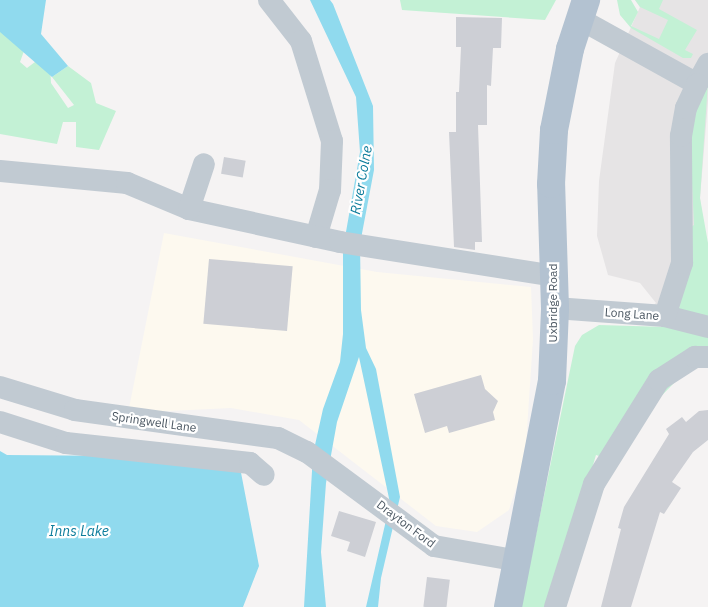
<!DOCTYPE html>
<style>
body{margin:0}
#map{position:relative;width:708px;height:607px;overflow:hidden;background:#f5f3f3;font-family:"IBM Plex Sans",sans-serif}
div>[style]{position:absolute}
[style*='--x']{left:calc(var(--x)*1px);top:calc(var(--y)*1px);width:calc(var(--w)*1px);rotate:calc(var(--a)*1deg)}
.commercial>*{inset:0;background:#fdf9ef}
.education>*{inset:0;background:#e6e4e5}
.green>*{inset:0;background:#c3f1d5}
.water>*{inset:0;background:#90daee}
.building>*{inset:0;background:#cdcfd5;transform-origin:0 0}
.minor>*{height:22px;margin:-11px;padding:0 11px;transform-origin:11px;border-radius:11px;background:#c1cad2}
.major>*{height:28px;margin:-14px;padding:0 14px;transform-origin:14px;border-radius:14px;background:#b3c2d1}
span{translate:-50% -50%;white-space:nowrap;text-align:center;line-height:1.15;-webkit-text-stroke:4.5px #fff;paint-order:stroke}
.street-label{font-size:12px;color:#4a5661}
.water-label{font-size:14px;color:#0c7c9b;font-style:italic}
</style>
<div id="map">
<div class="commercial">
<i style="clip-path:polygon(164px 233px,377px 272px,531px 287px,533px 339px,525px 460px,509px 510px,477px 532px,436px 526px,299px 420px,231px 408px,128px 413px)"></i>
</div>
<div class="education">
<i style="clip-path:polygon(635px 0,708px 0,708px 101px,700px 198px,705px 235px,691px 313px,651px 307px,656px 303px,640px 283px,608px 275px,597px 236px,599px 181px,615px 63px,640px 7px)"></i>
</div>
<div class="green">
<i style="clip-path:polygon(400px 0,556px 0,545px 20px,402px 10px)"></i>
<i style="clip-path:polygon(617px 0,631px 0,638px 12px,631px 26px,659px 39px,668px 20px,640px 7px,635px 0,663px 0,659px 9px,697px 30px,685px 50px,693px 54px,691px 58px,683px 58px,631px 28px,620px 15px)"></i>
<i style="clip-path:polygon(0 26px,28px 40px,20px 62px,27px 68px,35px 62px,50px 65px,51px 83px,68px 108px,74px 105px,52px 77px,68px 66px,91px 83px,96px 103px,116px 111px,99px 150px,76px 147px,76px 122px,63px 122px,57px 144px,0 134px)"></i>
<i style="clip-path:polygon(708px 82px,700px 198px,708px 243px,708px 322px,679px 310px,688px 229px,694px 225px,690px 142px,693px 117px)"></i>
<i style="clip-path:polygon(599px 325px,667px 327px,708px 332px,708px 348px,602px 457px,596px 455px,551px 607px,521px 607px,575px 346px,582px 335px)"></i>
</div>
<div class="water">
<i style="clip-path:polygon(0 0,46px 0,41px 34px,68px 66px,52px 77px,0 32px)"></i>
<i style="clip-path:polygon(310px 0,330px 0,333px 4px,373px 106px,374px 170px,360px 244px,361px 310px,366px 348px,376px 369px,400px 497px,381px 578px,378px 607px,366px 607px,390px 503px,359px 357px,337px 422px,326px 483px,321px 552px,326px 607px,304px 607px,313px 454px,323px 409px,340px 362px,343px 334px,343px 249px,360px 152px,356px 97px)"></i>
<i style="clip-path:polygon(0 451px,7px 455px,238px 457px,259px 566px,243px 607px,0 607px)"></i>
</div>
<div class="building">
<i style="clip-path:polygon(456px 17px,502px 18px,501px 48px,493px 48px,491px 86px,487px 85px,487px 125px,478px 125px,482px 242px,475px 242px,475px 250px,454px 247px,449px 132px,456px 132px,456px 92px,459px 92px,461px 47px,456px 47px)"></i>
<i style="left:224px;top:157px;width:22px;height:17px;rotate:10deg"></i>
<i style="left:209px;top:259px;width:84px;height:65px;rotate:5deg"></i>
<i style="clip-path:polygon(481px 375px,485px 389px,498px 401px,493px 412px,495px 420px,449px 433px,447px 426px,425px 433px,414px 394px)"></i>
<i style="clip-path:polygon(708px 410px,708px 440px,693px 452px,672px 482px,681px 488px,664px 514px,660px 512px,631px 607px,601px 607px,621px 529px,618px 528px,624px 507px,669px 434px,666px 429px,682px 417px,686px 422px,699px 411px)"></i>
<i style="clip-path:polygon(339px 511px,376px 522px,365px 557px,347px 551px,350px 542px,331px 536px)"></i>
<i style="left:427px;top:577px;width:23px;height:30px;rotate:7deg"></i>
</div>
<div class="minor">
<i style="--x:269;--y:0;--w:52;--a:52"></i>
<i style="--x:301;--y:41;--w:105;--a:72.8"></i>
<i style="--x:332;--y:141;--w:49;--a:92.3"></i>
<i style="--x:330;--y:190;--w:49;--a:106.6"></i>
<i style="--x:578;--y:18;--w:136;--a:29"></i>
<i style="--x:697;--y:84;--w:23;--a:-61"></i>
<i style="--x:0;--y:171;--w:128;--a:5.4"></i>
<i style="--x:127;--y:183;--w:67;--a:22.8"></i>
<i style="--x:189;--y:209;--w:155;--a:12.3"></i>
<i style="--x:340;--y:242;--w:217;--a:9"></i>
<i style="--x:189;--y:209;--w:47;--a:-71.6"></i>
<i style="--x:555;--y:308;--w:110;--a:4.2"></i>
<i style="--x:665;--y:316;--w:44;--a:14.3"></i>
<i style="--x:665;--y:316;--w:56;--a:-72.2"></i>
<i style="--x:682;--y:263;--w:127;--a:-90.5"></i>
<i style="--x:681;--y:136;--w:28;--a:-80"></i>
<i style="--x:686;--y:108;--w:26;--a:-65"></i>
<i style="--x:0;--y:387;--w:78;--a:17"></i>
<i style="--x:75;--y:410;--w:205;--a:7.9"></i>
<i style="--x:278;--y:438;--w:32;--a:26"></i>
<i style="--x:307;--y:452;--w:158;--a:36.5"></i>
<i style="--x:434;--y:546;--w:86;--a:10"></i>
<i style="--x:0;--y:422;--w:69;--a:17.7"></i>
<i style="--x:66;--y:443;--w:185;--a:6.2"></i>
<i style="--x:250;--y:463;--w:18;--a:41"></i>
<i style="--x:555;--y:607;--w:129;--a:-72.4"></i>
<i style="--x:594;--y:484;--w:123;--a:-58"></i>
<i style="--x:659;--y:380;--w:43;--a:-32.6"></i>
<i style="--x:695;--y:357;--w:13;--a:0"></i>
</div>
<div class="major">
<i style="--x:508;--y:607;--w:230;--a:-79"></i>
<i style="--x:552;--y:381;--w:73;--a:-87.6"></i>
<i style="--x:555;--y:308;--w:124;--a:-91.8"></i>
<i style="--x:551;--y:184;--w:54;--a:-86.8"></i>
<i style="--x:554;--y:130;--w:83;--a:-78.8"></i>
<i style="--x:570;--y:49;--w:52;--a:-71.9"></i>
</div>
<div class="street-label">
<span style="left:553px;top:303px;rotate:-90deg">Uxbridge Road</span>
<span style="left:632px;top:314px;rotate:4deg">Long Lane</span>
<span style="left:154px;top:422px;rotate:8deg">Springwell Lane</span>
<span style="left:406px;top:524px;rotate:37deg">Drayton Ford</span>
</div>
<div class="water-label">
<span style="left:361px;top:180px;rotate:-80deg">River Colne</span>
<span style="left:79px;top:531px">Inns Lake</span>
</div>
</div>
